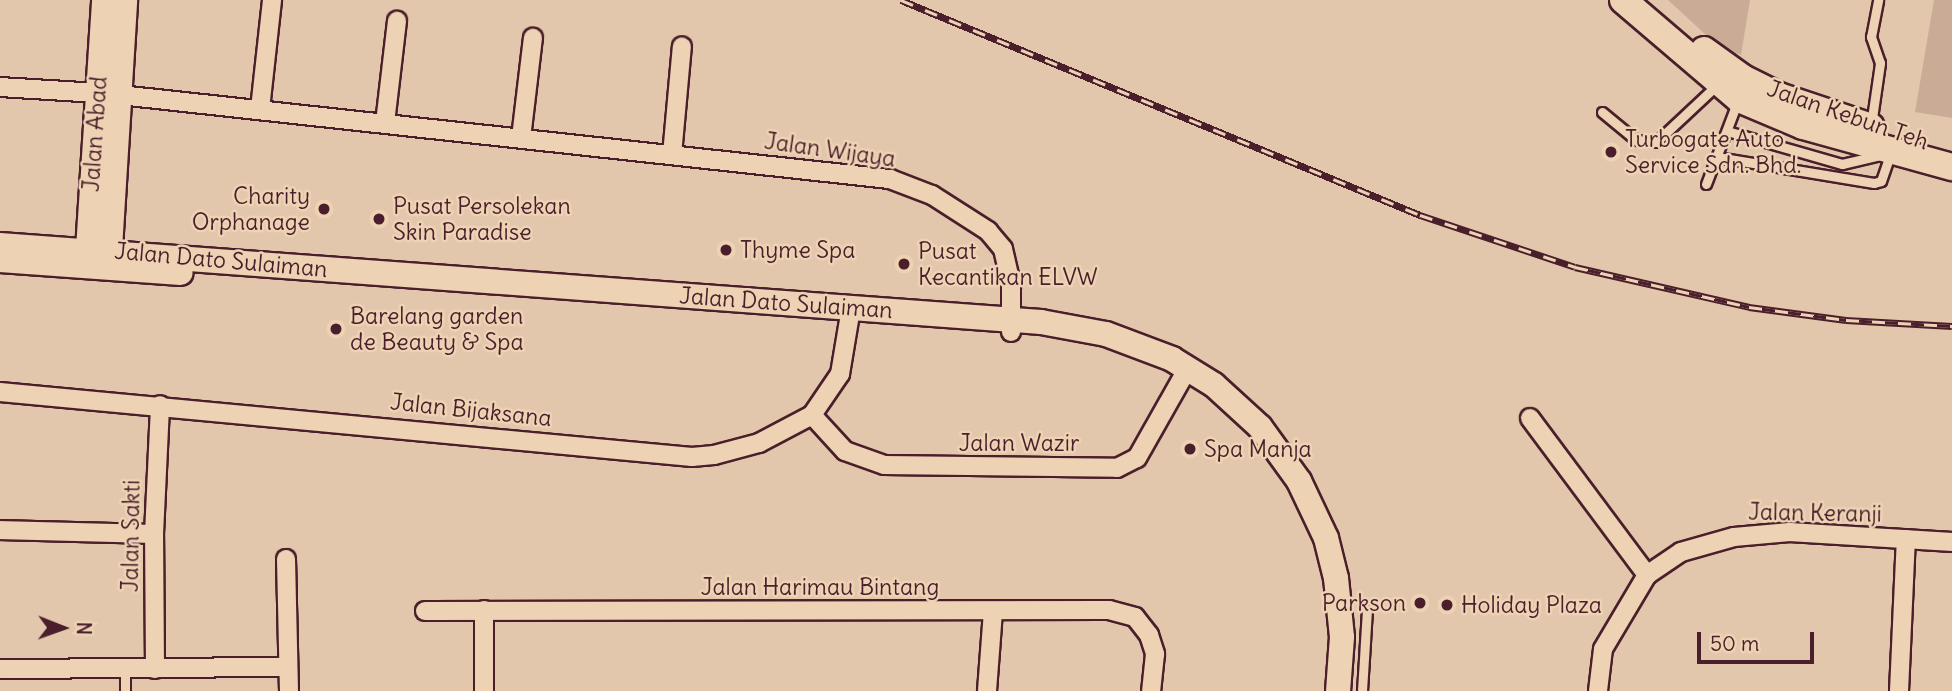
<!DOCTYPE html>
<style>
body{margin:0}
#map{position:relative;width:1952px;height:691px;overflow:hidden;background:#e3c7ac;font-family:Delius,sans-serif}
div>[style]{position:absolute}
[style*='--x']{left:calc(var(--x)*1px);top:calc(var(--y)*1px);width:calc(var(--w)*1px);rotate:calc(var(--a)*1deg)}
.green>*{inset:0;background:#caab96}
.roads{filter:drop-shadow(2px 0 #4a1f2b) drop-shadow(-2px 0 #4a1f2b) drop-shadow(0 2px #4a1f2b) drop-shadow(0 -2px #4a1f2b)}
.lane>*{height:9px;margin:-4.5px;padding:0 4.5px;transform-origin:4.5px;border-radius:4.5px;background:#edd2b4}
.street>*{height:18px;margin:-9px;padding:0 9px;transform-origin:9px;border-radius:9px;background:#edd2b4}
.secondary>*{height:24px;margin:-12px;padding:0 12px;transform-origin:12px;border-radius:12px;background:#edd2b4}
.primary>*{height:26px;margin:-13px;padding:0 13px;transform-origin:13px;border-radius:13px;background:#edd2b4}
.rail>*{height:7px;margin-top:-3.5px;transform-origin:0;background:repeating-linear-gradient(90deg,#edd2b4 0 13px,#4a1f2b 0 26px);box-sizing:border-box;border-block:2px solid #4a1f2b}
.dots>*{width:19px;height:19px;translate:-50% -50%;box-sizing:border-box;border:4px solid #edd2b4;border-radius:50%}
span{translate:-50% -50%;white-space:nowrap;text-align:center;line-height:1.15;-webkit-text-stroke:5px #edd2b4;paint-order:stroke}
.street-label{font-size:23px;color:#4a1f2b}
.poi-label{font-size:23px;color:#4a1f2b}
.left{translate:0 -50%;text-align:left}
.right{translate:-100% -50%;text-align:right}
.north{position:absolute;left:28px;top:593px;width:70px;height:70px;-webkit-text-stroke:5px #edd2b4;paint-order:stroke;rotate:91deg;font-size:19px;font-weight:700;line-height:28px;text-align:center;color:#4a1f2b}
.north::after{content:'';display:block;margin:auto;width:24px;height:32px;background:#4a1f2b;clip-path:polygon(50% 0,100% 100%,50% 72%,0 100%)}
.scale{position:absolute;left:1697px;top:632px;width:117px;height:32px;box-sizing:border-box;border:4px solid #4a1f2b;border-top:0;padding-left:9px;font-size:21px;line-height:24px;white-space:nowrap;color:#4a1f2b;-webkit-text-stroke:5px #edd2b4;paint-order:stroke}
</style>
<div id="map">
<div class="green">
<i style="clip-path:polygon(1668px 0,1750px 0,1741px 55px,1718px 46px)"></i>
<i style="clip-path:polygon(1934px 0,1952px 0,1952px 118px,1915px 112px)"></i>
</div>
<div class="roads">
<div class="lane">
<i style="--x:1602;--y:112;--w:44;--a:39.5"></i>
<i style="--x:1636;--y:140;--w:20;--a:6"></i>
<i style="--x:1656;--y:142;--w:83;--a:-43.1"></i>
<i style="--x:1871;--y:125;--w:63;--a:-81.7"></i>
<i style="--x:1880;--y:63;--w:28;--a:-109"></i>
<i style="--x:1871;--y:37;--w:38;--a:-79"></i>
<i style="--x:1727;--y:131;--w:120;--a:16"></i>
<i style="--x:1842;--y:164;--w:39;--a:-13"></i>
<i style="--x:1717;--y:157;--w:159;--a:9.4"></i>
<i style="--x:1874;--y:183;--w:7;--a:-16"></i>
<i style="--x:1881;--y:181;--w:31;--a:-71"></i>
<i style="--x:1706;--y:184;--w:90;--a:-69.1"></i>
<i style="--x:125;--y:691;--w:22;--a:-90"></i>
<i style="--x:1362;--y:691;--w:81;--a:-86.5"></i>
</div>
<div class="street">
<i style="--x:0;--y:87;--w:97;--a:3.5"></i>
<i style="--x:120;--y:95;--w:775;--a:6.23"></i>
<i style="--x:890;--y:179;--w:45;--a:20.9"></i>
<i style="--x:932;--y:195;--w:67;--a:32.7"></i>
<i style="--x:988;--y:231;--w:23;--a:50"></i>
<i style="--x:1003;--y:249;--w:37;--a:77"></i>
<i style="--x:1011;--y:285;--w:47;--a:90"></i>
<i style="--x:260;--y:109;--w:110;--a:-83.7"></i>
<i style="--x:385;--y:123;--w:103;--a:-83.3"></i>
<i style="--x:521;--y:138;--w:101;--a:-83.2"></i>
<i style="--x:672;--y:155;--w:109;--a:-84.8"></i>
<i style="--x:0;--y:392;--w:695;--a:5.37"></i>
<i style="--x:692;--y:457;--w:22;--a:-5"></i>
<i style="--x:714;--y:455;--w:47;--a:-14.9"></i>
<i style="--x:759;--y:443;--w:60;--a:-27.8"></i>
<i style="--x:812;--y:415;--w:50;--a:-55.7"></i>
<i style="--x:840;--y:374;--w:67;--a:-80.5"></i>
<i style="--x:812;--y:415;--w:49;--a:47.5"></i>
<i style="--x:845;--y:451;--w:41;--a:19.7"></i>
<i style="--x:884;--y:465;--w:233;--a:0.7"></i>
<i style="--x:1117;--y:468;--w:22;--a:-27"></i>
<i style="--x:1137;--y:458;--w:103;--a:-60.5"></i>
<i style="--x:1530;--y:418;--w:196;--a:53.3"></i>
<i style="--x:0;--y:530;--w:154;--a:1.5"></i>
<i style="--x:286;--y:559;--w:132;--a:88.7"></i>
<i style="--x:484;--y:610;--w:81;--a:90"></i>
<i style="--x:425;--y:611;--w:684;--a:-0.08"></i>
<i style="--x:1109;--y:610;--w:27;--a:15"></i>
<i style="--x:1135;--y:617;--w:23;--a:52"></i>
<i style="--x:1149;--y:635;--w:20;--a:72"></i>
<i style="--x:1155;--y:654;--w:37;--a:96"></i>
<i style="--x:0;--y:669;--w:288;--a:-0.4"></i>
<i style="--x:155;--y:669;--w:135;--a:-90.4"></i>
<i style="--x:154;--y:534;--w:129;--a:-87.3"></i>
<i style="--x:987;--y:691;--w:79;--a:-85.7"></i>
<i style="--x:1598;--y:691;--w:42;--a:-83.2"></i>
<i style="--x:1603;--y:649;--w:86;--a:-59.3"></i>
<i style="--x:1647;--y:575;--w:41;--a:-34.1"></i>
<i style="--x:1681;--y:552;--w:55;--a:-15.8"></i>
<i style="--x:1734;--y:537;--w:56;--a:-5.1"></i>
<i style="--x:1790;--y:532;--w:162;--a:3.5"></i>
<i style="--x:1899;--y:691;--w:152;--a:-87.4"></i>
</div>
<div class="secondary">
<i style="--x:0;--y:245;--w:1044;--a:4.23"></i>
<i style="--x:1041;--y:322;--w:66;--a:10.5"></i>
<i style="--x:1106;--y:334;--w:71;--a:20.7"></i>
<i style="--x:1172;--y:359;--w:49;--a:31.8"></i>
<i style="--x:1214;--y:385;--w:62;--a:42.4"></i>
<i style="--x:1260;--y:427;--w:67;--a:54.2"></i>
<i style="--x:1299;--y:481;--w:63;--a:64.7"></i>
<i style="--x:1326;--y:538;--w:41;--a:76"></i>
<i style="--x:1336;--y:578;--w:59;--a:84.2"></i>
<i style="--x:1342;--y:637;--w:54;--a:94.2"></i>
<i style="--x:0;--y:260;--w:181;--a:4.1"></i>
<i style="--x:87;--y:265;--w:266;--a:-86.3"></i>
<i style="--x:109;--y:265;--w:265;--a:-86.5"></i>
</div>
<div class="primary">
<i style="--x:1623;--y:0;--w:153;--a:40.5"></i>
<i style="--x:1739;--y:99;--w:69;--a:22.9"></i>
<i style="--x:1803;--y:126;--w:155;--a:15.4"></i>
<i style="--x:1704;--y:50;--w:48;--a:35.7"></i>
<i style="--x:1743;--y:78;--w:40;--a:26.6"></i>
<i style="--x:1779;--y:96;--w:97;--a:18.6"></i>
</div>
</div>
<div class="rail">
<i style="--x:901;--y:0;--w:562;--a:22.5"></i>
<i style="--x:1420;--y:215;--w:163;--a:18.5"></i>
<i style="--x:1575;--y:267;--w:179;--a:12.9"></i>
<i style="--x:1749;--y:307;--w:98;--a:7.6"></i>
<i style="--x:1846;--y:320;--w:106;--a:3.2"></i>
</div>
<div class="dots">
<i style="left:1611px;top:152px;background:#4a1f2b"></i>
<i style="left:324px;top:209px;background:#4a1f2b"></i>
<i style="left:379px;top:219px;background:#4a1f2b"></i>
<i style="left:726px;top:250px;background:#4a1f2b"></i>
<i style="left:904px;top:264px;background:#4a1f2b"></i>
<i style="left:336px;top:329px;background:#4a1f2b"></i>
<i style="left:1190px;top:449px;background:#4a1f2b"></i>
<i style="left:1420px;top:603px;background:#4a1f2b"></i>
<i style="left:1447px;top:605px;background:#4a1f2b"></i>
</div>
<div class="street-label">
<span style="left:1848px;top:115px;rotate:19deg">Jalan Kebun Teh</span>
<span style="left:95px;top:134px;rotate:-86deg">Jalan Abad</span>
<span style="left:830px;top:150px;rotate:8deg">Jalan Wijaya</span>
<span style="left:221px;top:260px;rotate:5deg">Jalan Dato Sulaiman</span>
<span style="left:786px;top:303px;rotate:4deg">Jalan Dato Sulaiman</span>
<span style="left:471px;top:410px;rotate:6deg">Jalan Bijaksana</span>
<span style="left:1019px;top:443px">Jalan Wazir</span>
<span style="left:1815px;top:513px;rotate:1deg">Jalan Keranji</span>
<span style="left:131px;top:536px;rotate:-89deg">Jalan Sakti</span>
<span style="left:820px;top:587px">Jalan Harimau Bintang</span>
</div>
<div class="poi-label">
<span class="left" style="left:1625px;top:152px">Turbogate Auto<br>Service Sdn. Bhd.</span>
<span class="right" style="left:310px;top:209px">Charity<br>Orphanage</span>
<span class="left" style="left:393px;top:219px">Pusat Persolekan<br>Skin Paradise</span>
<span class="left" style="left:740px;top:250px">Thyme Spa</span>
<span class="left" style="left:918px;top:264px">Pusat<br>Kecantikan ELVW</span>
<span class="left" style="left:350px;top:329px">Barelang garden<br>de Beauty &amp; Spa</span>
<span class="left" style="left:1204px;top:449px">Spa Manja</span>
<span class="right" style="left:1406px;top:603px">Parkson</span>
<span class="left" style="left:1461px;top:605px">Holiday Plaza</span>
</div>
<div class="north">N</div>
<div class="scale">50 m</div>
</div>
